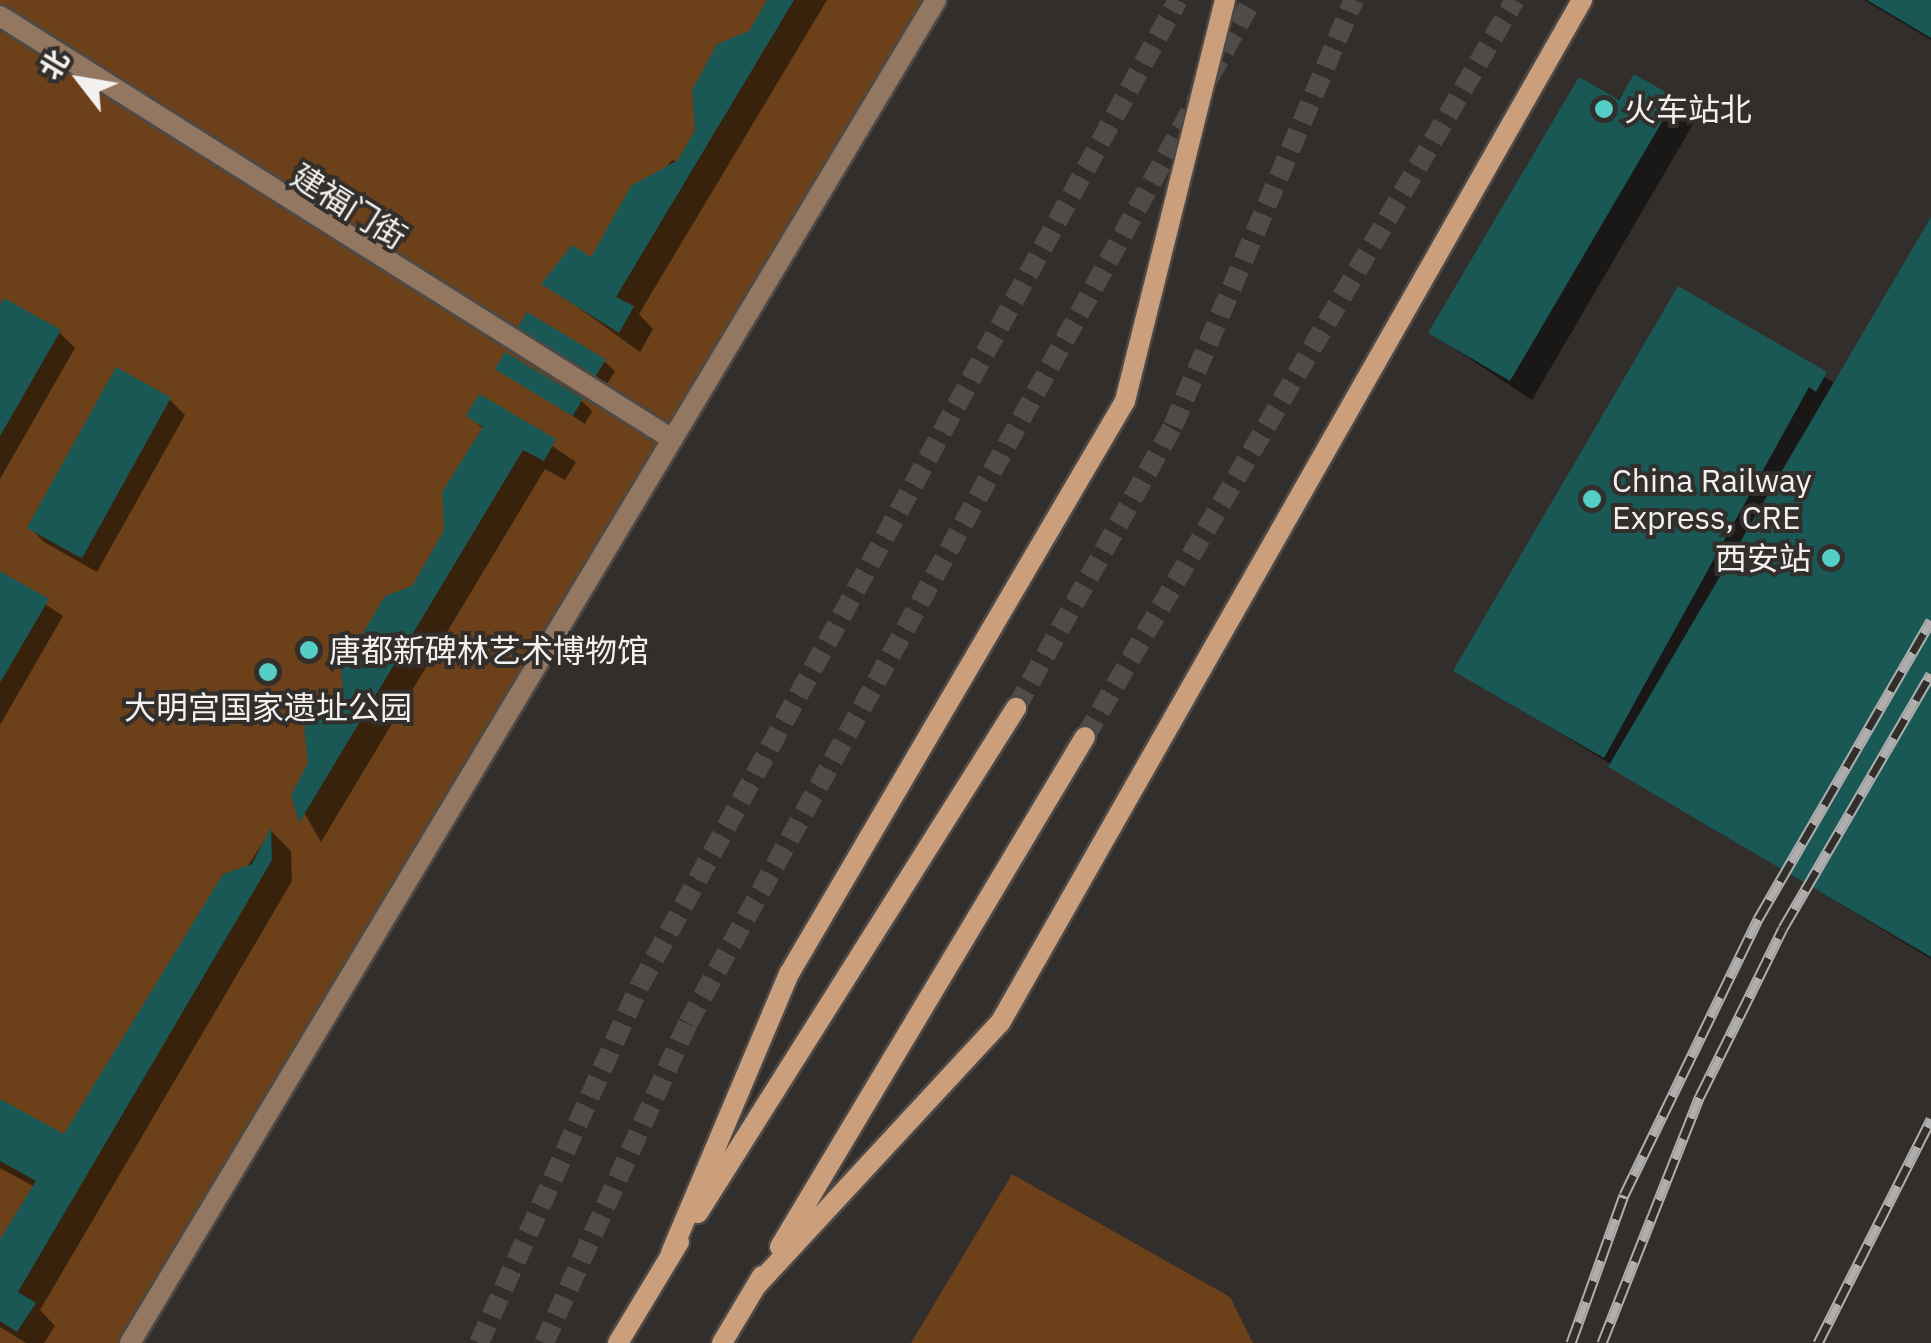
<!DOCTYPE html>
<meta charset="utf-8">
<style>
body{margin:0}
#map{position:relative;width:1931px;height:1343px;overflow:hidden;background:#322e2c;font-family:"IBM Plex Sans","Noto Sans SC",sans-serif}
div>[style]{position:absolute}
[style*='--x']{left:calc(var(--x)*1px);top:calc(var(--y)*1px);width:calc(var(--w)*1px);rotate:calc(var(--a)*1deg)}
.green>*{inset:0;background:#6c4018}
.shadow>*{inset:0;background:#0007}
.building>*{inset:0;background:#195854;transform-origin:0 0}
.secondary-tunnel>*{height:20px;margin-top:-10px;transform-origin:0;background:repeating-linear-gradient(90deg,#4f4b49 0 20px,transparent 0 30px)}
.roads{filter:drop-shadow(2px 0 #4d4947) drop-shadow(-2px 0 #4d4947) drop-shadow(0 2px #4d4947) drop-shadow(0 -2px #4d4947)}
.street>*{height:20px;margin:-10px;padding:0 10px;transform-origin:10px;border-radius:10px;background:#937761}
.secondary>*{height:20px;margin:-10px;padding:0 10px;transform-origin:10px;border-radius:10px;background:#cc9f7c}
.rail>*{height:11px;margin-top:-5.5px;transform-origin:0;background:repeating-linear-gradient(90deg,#322e2c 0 22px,#b0aeac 0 44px);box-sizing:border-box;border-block:2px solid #b0aeac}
.dots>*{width:28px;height:28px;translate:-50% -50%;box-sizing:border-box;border:5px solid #322e2c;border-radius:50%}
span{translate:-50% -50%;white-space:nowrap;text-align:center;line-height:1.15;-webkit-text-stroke:8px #322e2c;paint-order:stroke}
.poi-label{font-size:32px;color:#f3f1ef}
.left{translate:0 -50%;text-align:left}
.right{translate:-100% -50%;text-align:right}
.street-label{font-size:32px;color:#f3f1ef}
.north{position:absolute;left:30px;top:30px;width:100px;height:100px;-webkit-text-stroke:8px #322e2c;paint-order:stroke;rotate:301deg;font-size:28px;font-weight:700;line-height:40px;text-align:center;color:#f3f1ef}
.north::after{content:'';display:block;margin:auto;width:35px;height:45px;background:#f3f1ef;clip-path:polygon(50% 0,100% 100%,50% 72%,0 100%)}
</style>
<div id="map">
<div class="green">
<i style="clip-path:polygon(0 0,941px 0,131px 1343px,0 1343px)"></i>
<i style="clip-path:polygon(1012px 1174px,1230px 1297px,1253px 1343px,911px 1343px)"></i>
</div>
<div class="shadow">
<i style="clip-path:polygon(770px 0,827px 0,639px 314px,653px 329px,640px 352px,544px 283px,592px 260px,672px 160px,679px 163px)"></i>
<i style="clip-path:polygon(1864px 0,1931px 0,1931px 40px)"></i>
<i style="clip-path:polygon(1635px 78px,1695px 121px,1532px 400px,1431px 333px)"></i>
<i style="clip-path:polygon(1931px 222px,1931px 959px,1456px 670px,1679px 289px,1836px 384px)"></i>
<i style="clip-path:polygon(0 310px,59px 332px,75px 348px,0 479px)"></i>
<i style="clip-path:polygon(520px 329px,604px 361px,615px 371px,607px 384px)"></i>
<i style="clip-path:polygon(498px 368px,582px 401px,592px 411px,585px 424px)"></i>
<i style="clip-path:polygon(480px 398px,576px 462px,565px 480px,545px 469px,321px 842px,294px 795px,446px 530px,484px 430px,470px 416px)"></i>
<i style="clip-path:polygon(169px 399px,185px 415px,97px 572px,44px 542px,28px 526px)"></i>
<i style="clip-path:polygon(0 574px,63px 616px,0 725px)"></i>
<i style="clip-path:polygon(271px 831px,291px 851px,292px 881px,40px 1310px,55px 1326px,44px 1343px,26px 1343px,0 1327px,0 1244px,35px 1187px,0 1168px,0 1102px,65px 1137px)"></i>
</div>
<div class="building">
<i style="clip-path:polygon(767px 0,794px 0,616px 297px,634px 306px,619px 333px,541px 284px,572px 245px,591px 257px,631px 186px,678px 160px,695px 130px,692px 90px,717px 44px,749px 31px)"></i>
<i style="clip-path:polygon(1867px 0,1931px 0,1931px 38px)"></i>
<i style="clip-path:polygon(1634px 74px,1676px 98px,1510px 381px,1428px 333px,1579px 77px,1619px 100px)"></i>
<i style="clip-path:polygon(1931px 217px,1931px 957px,1608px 767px)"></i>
<i style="clip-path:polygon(1678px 286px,1827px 372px,1816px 392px,1809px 387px,1604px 758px,1453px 671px)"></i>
<i style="clip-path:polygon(4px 298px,61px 330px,0 436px,0 305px)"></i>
<i style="left:527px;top:312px;width:92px;height:20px;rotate:31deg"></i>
<i style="left:505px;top:352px;width:91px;height:20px;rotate:31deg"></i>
<i style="left:116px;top:367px;width:63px;height:184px;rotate:29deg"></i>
<i style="clip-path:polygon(479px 394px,556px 439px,544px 461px,523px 450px,299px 823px,291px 795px,308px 763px,304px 728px,320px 701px,344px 702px,341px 669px,385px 596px,412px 586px,444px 530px,442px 492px,483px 427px,466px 416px)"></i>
<i style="clip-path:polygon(0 571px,49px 599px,0 683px)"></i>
<i style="clip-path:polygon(271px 827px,272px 860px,18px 1292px,36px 1303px,17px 1332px,0 1321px,0 1239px,36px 1181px,0 1161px,0 1099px,64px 1134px,223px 874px,252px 864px)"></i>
</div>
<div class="secondary-tunnel">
<i style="--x:1016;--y:708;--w:323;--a:-60.9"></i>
<i style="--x:1173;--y:426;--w:463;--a:-67"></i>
<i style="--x:1085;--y:737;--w:853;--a:-59.74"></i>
<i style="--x:479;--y:1343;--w:393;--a:-65.8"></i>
<i style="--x:640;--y:985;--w:1122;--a:-61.36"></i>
<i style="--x:544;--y:1343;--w:351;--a:-65.8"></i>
<i style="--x:688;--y:1023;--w:1168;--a:-61.13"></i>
</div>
<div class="roads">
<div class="street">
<i style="--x:0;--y:16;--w:794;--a:32.19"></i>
<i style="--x:130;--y:1343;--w:1566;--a:-59.03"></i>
</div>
<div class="secondary">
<i style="--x:698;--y:1213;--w:597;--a:-57.8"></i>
<i style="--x:780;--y:1247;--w:594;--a:-59.12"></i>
<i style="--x:671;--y:1253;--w:303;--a:-67.1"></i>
<i style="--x:789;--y:974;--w:664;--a:-59.61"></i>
<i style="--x:1125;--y:401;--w:413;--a:-76"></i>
<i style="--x:757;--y:1285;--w:357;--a:-47.2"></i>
<i style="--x:1000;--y:1023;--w:1177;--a:-60.36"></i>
<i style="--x:618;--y:1343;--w:118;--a:-58.9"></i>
<i style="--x:722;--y:1343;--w:78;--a:-59.2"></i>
</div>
</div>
<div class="rail">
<i style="--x:1571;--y:1343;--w:157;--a:-70.3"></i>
<i style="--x:1624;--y:1195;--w:307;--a:-64.1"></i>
<i style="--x:1758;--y:919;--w:345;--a:-59.9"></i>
<i style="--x:1602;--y:1343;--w:266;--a:-68.4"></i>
<i style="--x:1700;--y:1096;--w:187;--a:-63.7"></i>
<i style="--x:1783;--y:928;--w:294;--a:-59.8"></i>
<i style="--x:1818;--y:1343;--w:251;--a:-63.2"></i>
</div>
<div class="dots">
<i style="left:1604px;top:109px;background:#55cec5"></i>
<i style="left:1592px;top:499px;background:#55cec5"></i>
<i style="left:1831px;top:558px;background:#55cec5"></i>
<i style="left:309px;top:650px;background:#55cec5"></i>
<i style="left:268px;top:672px;background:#55cec5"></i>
</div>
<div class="poi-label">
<span class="left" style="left:1624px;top:109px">火车站北</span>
<span class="left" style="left:1612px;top:499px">China Railway<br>Express, CRE</span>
<span class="right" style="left:1811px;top:558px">西安站</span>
<span class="left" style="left:329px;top:650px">唐都新碑林艺术博物馆</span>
<span style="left:268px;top:707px">大明宫国家遗址公园</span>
</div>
<div class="street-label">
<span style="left:349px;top:206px;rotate:32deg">建福门街</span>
</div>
<div class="north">北</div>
</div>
